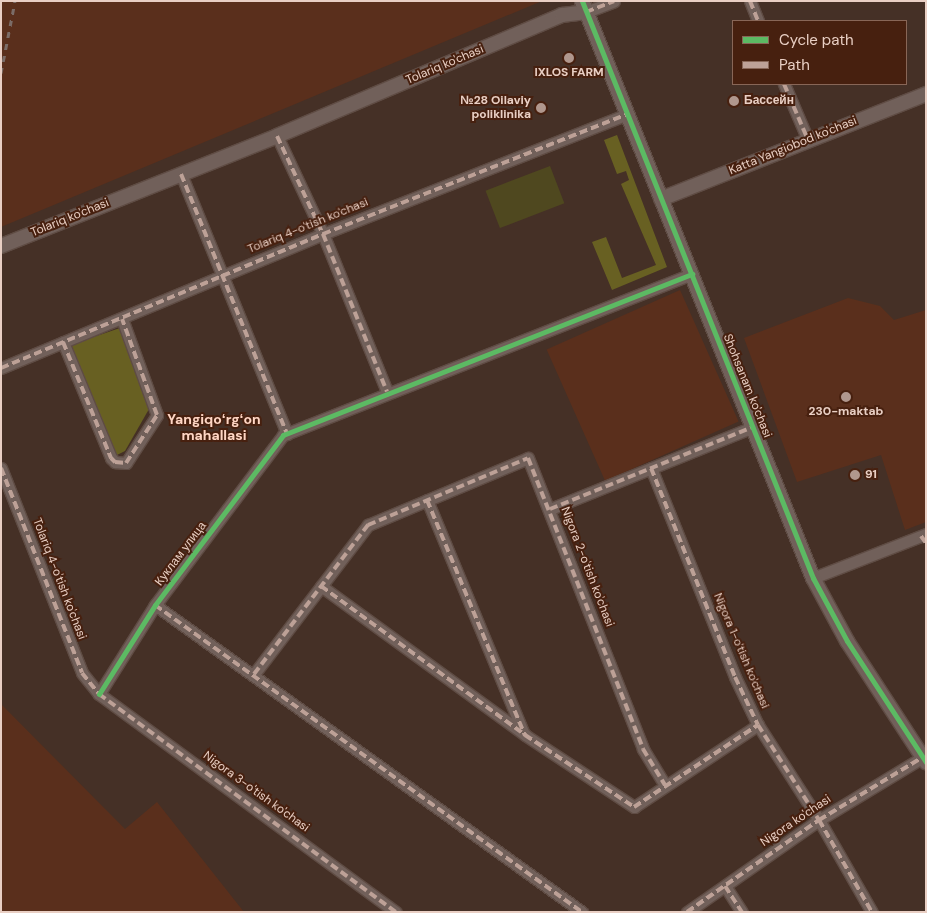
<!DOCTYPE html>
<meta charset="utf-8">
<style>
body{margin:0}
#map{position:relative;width:927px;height:913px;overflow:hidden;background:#453026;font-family:"DM Sans",sans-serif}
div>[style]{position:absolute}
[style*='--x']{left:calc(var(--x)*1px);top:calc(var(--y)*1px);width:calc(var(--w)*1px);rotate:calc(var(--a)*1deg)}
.built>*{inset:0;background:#5a2f1c;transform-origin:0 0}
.green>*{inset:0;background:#4f481f;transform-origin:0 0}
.forest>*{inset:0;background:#686022}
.roads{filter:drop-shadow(1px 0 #5f4c44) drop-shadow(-1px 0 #5f4c44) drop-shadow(0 1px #5f4c44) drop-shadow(0 -1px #5f4c44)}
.minor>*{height:11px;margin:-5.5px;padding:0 5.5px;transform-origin:5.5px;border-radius:5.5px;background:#71605a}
.tertiary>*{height:14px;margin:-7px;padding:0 7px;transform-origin:7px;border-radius:7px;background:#71605a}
.rail>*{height:3px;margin-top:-1.5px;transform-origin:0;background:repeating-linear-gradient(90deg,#7b6c67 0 6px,transparent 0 12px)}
.quiet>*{height:4px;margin-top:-2px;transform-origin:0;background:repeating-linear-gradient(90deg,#bda197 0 8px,transparent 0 12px)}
.cycleway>*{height:5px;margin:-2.5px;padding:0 2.5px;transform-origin:2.5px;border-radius:2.5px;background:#5cba63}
.dots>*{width:14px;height:14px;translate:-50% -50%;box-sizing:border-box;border:2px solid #47200f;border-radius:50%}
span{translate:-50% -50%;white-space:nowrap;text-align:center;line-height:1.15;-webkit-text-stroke:4px #47200f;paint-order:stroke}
.street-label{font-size:12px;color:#e9cfc4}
.poi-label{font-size:12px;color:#e9cfc4;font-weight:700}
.right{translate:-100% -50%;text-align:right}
.left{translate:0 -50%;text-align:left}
.neighbourhood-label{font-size:14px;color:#ffd6c4;font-weight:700}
.frame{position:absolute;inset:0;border:2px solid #e9cfc4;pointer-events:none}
.legend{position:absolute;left:732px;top:20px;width:175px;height:65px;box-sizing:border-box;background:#47200f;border:1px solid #886657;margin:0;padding:6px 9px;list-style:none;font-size:15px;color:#e9cfc4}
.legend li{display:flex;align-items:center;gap:10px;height:25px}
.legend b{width:25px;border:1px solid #886657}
</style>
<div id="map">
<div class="built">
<i style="clip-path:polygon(1px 1px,542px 1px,1px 227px)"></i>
<i style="left:680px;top:290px;width:144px;height:146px;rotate:66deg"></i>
<i style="clip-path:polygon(848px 298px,880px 306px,894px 320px,926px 310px,926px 522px,905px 530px,881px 455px,797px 482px,744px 338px)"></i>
<i style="clip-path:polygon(1px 704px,125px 829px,157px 802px,244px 912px,1px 912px)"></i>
</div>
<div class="green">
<i style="left:550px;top:166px;width:40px;height:69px;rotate:69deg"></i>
</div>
<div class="forest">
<i style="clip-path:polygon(617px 135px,667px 267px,612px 290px,592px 242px,606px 237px,622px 278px,656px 265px,621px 184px,629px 180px,626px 171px,617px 174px,604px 140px)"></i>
<i style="clip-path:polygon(120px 328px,149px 409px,125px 451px,115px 456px,70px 345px)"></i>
</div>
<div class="roads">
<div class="minor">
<i style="--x:750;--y:1;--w:22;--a:68"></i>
<i style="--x:586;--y:12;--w:30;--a:-21"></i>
<i style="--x:784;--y:84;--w:61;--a:66.8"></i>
<i style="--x:277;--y:136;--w:108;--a:64.9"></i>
<i style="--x:323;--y:234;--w:170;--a:67.9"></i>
<i style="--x:181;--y:174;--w:281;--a:67.8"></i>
<i style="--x:63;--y:342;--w:126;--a:67.5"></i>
<i style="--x:111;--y:458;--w:6;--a:45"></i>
<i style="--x:115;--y:462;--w:11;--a:5"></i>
<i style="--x:126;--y:463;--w:57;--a:-57.1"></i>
<i style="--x:157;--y:415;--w:102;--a:-110"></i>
<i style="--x:1;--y:368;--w:349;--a:-22.6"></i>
<i style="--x:323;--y:234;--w:327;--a:-21.5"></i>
<i style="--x:1;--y:468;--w:220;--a:68.4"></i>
<i style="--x:82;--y:673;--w:27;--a:51"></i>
<i style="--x:99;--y:694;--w:368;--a:36.3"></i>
<i style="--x:651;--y:468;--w:225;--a:68.1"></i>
<i style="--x:735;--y:677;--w:53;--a:64.4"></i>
<i style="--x:758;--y:725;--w:113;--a:57.3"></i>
<i style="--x:819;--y:820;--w:106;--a:60.1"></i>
<i style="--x:427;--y:500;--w:253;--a:67.5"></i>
<i style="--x:550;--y:509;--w:219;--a:-22"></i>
<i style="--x:813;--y:578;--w:121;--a:-21.3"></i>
<i style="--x:321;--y:586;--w:253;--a:36.1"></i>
<i style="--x:525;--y:735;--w:131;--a:33.4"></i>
<i style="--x:634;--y:807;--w:149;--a:-33.5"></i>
<i style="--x:155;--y:605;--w:526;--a:35.71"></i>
<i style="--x:254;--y:674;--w:188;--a:-52.6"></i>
<i style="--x:368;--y:525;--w:173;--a:-22.7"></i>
<i style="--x:528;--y:458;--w:313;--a:68.4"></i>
<i style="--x:643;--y:749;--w:42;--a:58.6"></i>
<i style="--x:99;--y:694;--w:105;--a:-57.8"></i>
<i style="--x:155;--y:605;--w:213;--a:-53"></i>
<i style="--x:283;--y:435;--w:440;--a:-21.5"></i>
<i style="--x:725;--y:886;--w:31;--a:57"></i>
<i style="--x:687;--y:912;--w:161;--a:-34.9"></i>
<i style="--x:819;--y:820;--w:122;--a:-31.2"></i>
</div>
<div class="tertiary">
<i style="--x:582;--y:1;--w:622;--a:68.18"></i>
<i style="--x:813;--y:578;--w:72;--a:61.6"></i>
<i style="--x:847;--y:641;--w:145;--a:56.9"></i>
<i style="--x:661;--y:199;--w:285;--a:-21.6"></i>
<i style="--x:1;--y:246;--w:297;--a:-21.7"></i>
<i style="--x:277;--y:136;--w:310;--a:-23"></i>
<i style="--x:562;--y:15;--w:24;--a:-7"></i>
</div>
</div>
<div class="rail">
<i style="--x:1;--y:73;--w:73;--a:-79"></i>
</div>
<div class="quiet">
<i style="--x:750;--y:1;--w:22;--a:68"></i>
<i style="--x:586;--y:12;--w:30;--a:-21"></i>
<i style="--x:784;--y:84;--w:61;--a:66.8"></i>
<i style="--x:277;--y:136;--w:108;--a:64.9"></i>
<i style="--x:323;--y:234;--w:170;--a:67.9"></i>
<i style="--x:181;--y:174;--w:281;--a:67.8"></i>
<i style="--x:63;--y:342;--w:126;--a:67.5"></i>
<i style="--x:111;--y:458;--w:6;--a:45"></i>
<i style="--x:115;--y:462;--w:11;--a:5"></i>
<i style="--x:126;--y:463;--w:57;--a:-57.1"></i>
<i style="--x:157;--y:415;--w:102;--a:-110"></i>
<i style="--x:1;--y:368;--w:349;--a:-22.6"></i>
<i style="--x:323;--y:234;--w:327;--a:-21.5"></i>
<i style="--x:1;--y:468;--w:220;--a:68.4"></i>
<i style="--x:82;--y:673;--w:27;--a:51"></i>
<i style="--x:99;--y:694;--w:368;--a:36.3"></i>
<i style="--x:651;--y:468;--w:225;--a:68.1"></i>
<i style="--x:735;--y:677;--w:53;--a:64.4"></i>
<i style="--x:758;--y:725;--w:113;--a:57.3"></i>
<i style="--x:819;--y:820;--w:106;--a:60.1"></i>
<i style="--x:427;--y:500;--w:255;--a:67.4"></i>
<i style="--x:550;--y:509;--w:219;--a:-22"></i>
<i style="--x:921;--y:536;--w:9;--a:54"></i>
<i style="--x:321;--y:586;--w:253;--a:36.1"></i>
<i style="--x:525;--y:735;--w:131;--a:33.4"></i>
<i style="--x:634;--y:807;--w:149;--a:-33.5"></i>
<i style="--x:155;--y:605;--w:526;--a:35.71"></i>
<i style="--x:254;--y:674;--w:188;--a:-52.6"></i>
<i style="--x:368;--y:525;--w:173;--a:-22.7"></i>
<i style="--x:528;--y:458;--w:313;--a:68.4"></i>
<i style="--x:643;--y:749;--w:42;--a:58.6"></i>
<i style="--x:725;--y:886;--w:31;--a:57"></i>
<i style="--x:687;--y:912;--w:161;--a:-34.9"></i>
<i style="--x:819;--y:820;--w:122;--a:-31.2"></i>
</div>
<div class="cycleway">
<i style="--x:582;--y:1;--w:622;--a:68.18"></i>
<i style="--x:813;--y:578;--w:72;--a:61.6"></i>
<i style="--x:847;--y:641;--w:145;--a:56.9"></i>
<i style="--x:99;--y:694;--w:105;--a:-57.8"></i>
<i style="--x:155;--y:605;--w:213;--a:-53"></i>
<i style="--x:283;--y:435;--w:440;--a:-21.5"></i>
</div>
<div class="dots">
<i style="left:569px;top:58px;background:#b0978d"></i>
<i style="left:734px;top:101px;background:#b0978d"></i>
<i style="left:541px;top:108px;background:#b0978d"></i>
<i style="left:846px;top:397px;background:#b0978d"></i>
<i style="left:855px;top:475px;background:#b0978d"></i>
</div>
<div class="street-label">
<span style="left:445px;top:65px;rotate:-23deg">Tolariq ko'chasi</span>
<span style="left:793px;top:146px;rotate:-22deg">Katta Yangiobod ko'chasi</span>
<span style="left:70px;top:218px;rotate:-22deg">Tolariq ko'chasi</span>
<span style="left:308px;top:226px;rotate:-22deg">Tolariq 4-o'tish ko'chasi</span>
<span style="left:747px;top:386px;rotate:68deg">Shohsanam ko'chasi</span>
<span style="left:181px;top:554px;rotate:-53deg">Куклам улица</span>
<span style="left:587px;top:567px;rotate:69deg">Nigora 2-o'tish ko'chasi</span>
<span style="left:59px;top:579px;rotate:69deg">Tolariq 4-o'tish ko'chasi</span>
<span style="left:741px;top:651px;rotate:67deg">Nigora 1-o'tish ko'chasi</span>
<span style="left:256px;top:792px;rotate:36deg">Nigora 3-o'tish ko'chasi</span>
<span style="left:796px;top:821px;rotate:-34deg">Nigora ko'chasi</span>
</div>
<div class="poi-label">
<span style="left:569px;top:73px">IXLOS FARM</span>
<span class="right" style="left:531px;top:108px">№28 Oilaviy<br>poliklinika</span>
<span class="left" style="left:744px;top:101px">Бассейн</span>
<span style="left:846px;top:412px">230-maktab</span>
<span class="left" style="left:865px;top:475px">91</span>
</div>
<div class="neighbourhood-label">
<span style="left:214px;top:427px">Yangiqoʻrgʻon<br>mahallasi</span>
</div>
<div class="frame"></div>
<ul class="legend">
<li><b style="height:6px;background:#5cba63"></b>Cycle path</li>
<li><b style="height:6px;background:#bda197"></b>Path</li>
</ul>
</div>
